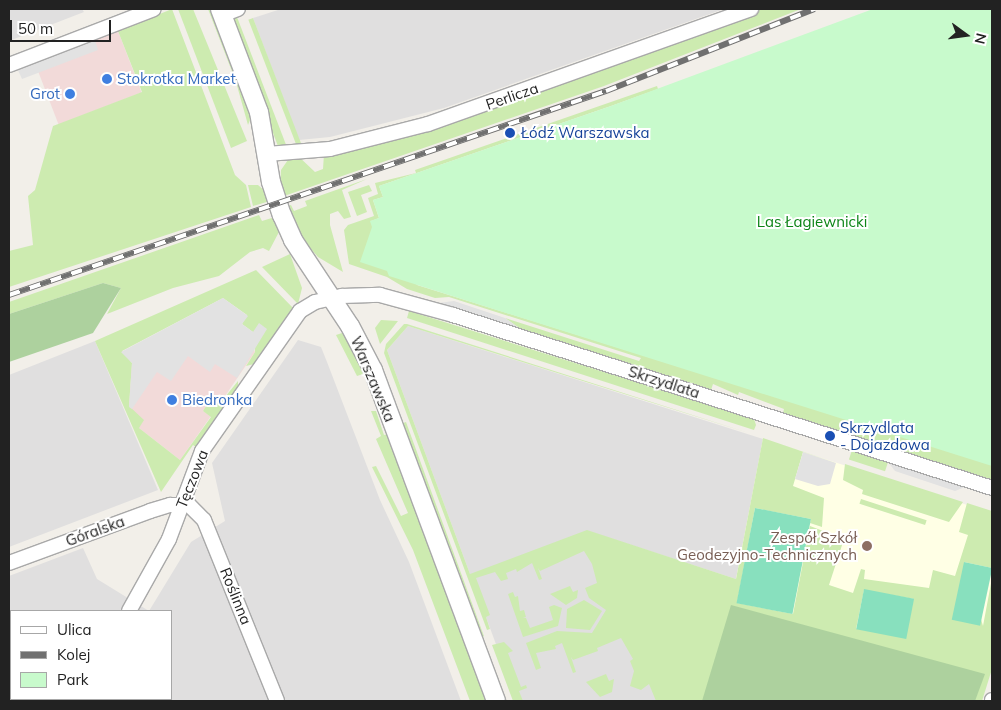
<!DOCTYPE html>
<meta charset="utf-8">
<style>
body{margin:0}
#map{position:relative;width:1001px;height:710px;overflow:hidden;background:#f2efe9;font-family:Mulish,sans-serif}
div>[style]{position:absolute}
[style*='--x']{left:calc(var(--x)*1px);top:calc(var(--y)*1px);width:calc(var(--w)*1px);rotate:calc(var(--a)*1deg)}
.residential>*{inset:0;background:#e0dfdf}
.commercial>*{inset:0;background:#f2dad9;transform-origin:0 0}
.education>*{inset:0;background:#ffffe5}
.grass>*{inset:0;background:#cdebb0;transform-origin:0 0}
.forest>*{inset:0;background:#add19e}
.park>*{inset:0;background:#c8facc}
.pitch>*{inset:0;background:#88e0be;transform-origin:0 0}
.parking>*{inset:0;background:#e2e2e2}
.roads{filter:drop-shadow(1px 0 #a9a9a9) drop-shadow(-1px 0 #a9a9a9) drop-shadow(0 1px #a9a9a9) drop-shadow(0 -1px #a9a9a9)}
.minor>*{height:14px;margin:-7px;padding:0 7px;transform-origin:7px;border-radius:7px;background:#fff}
.tertiary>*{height:18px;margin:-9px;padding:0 9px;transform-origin:9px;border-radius:9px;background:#fff}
.rail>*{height:5.5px;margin-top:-2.75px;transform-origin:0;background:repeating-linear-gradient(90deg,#fff 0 11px,#707070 0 22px);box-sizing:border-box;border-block:1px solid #707070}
.dots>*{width:14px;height:14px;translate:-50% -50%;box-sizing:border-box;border:2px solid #fff;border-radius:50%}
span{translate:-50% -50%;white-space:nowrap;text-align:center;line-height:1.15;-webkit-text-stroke:4px #fff;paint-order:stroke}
.shop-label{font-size:15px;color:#366cbe}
.left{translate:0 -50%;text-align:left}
.right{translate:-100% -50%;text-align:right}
.street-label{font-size:15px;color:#222}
.transit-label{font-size:15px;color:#164399}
.park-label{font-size:15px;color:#0c8416}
.education-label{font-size:15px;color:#785e54}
.frame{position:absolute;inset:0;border:10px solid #222;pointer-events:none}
.legend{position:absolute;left:10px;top:610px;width:162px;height:90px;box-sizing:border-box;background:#fff;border:1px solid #a7a7a7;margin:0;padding:6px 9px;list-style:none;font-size:15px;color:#222}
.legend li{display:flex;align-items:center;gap:10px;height:25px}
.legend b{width:25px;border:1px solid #a7a7a7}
.north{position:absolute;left:941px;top:10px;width:50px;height:50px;-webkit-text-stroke:4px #fff;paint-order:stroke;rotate:104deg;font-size:14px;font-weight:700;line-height:20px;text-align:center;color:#222}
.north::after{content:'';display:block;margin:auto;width:18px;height:22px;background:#222;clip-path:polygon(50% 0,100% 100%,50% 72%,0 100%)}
.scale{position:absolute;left:10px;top:20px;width:101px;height:22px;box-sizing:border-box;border:2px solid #222;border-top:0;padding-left:6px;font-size:15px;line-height:18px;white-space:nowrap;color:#222;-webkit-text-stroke:4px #fff;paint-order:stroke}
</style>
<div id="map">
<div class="residential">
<i style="clip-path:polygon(9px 9px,82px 9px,84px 12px,9px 41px)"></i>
<i style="clip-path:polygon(281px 9px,724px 9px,444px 108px,330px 137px,299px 140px,253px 18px)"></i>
<i style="clip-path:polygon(408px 326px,763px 439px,736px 579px,588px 531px,660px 701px,517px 701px,387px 350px)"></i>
<i style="clip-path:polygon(evenodd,298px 340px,321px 347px,327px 362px,380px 500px,409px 562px,461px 701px,9px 701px,9px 576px,83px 548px,97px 579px,149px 611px,191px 542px,225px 521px,212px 463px,298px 340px,11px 611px,171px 611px,171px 699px,11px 699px,11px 611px)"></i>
<i style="clip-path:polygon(95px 341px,158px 490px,9px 547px,9px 375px)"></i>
</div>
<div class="commercial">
<i style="left:118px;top:31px;width:66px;height:89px;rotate:69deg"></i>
<i style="clip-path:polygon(223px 298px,255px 352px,221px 402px,203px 411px,211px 416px,180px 460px,139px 428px,129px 407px,132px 363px)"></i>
</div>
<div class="education">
<i style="clip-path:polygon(763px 439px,992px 513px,992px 650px,985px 674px,731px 605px)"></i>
</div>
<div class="grass">
<i style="clip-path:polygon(172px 9px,235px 175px,246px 185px,251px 207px,9px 287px,9px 251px,33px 245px,28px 196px,35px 190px,53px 126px,142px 92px,118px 31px)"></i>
<i style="clip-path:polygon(178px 9px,193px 9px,247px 141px,231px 148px)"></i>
<i style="clip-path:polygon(208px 9px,212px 9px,252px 115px,248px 125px,236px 82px)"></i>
<i style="clip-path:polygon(759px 9px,801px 9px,604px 86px,284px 196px,288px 206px,291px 205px,294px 211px,307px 206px,305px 201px,367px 179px,342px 190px,351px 217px,344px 219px,338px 211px,330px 214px,330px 225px,343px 272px,318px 257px,298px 234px,280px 189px,281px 170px,290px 157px,296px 154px,315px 172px,323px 169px,324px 154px)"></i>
<i style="left:237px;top:17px;width:136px;height:8px;rotate:69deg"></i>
<i style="left:253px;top:18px;width:137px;height:5px;rotate:69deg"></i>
<i style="clip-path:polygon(657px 86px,658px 89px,611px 106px,379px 186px,383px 197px,373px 200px,379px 218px,371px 221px,417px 285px,992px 464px,992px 480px,783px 413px,784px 409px,739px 392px,738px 395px,713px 384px,711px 390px,522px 330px,505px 318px,639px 361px,641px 358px,449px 297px,435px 298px,407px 289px,387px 277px,349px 264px,344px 230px,348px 225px,374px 216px,368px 198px,378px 194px,375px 183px,416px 173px,415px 170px)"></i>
<i style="clip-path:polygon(248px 185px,258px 185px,266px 192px,280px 230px,269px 251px,263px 248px,250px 252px,219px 276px,173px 288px,107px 314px,121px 288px,103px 283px,9px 314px,9px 302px,259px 215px,262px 221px,275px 217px,270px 201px,253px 206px)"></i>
<i style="clip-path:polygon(369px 185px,372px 191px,361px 195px,367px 212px,357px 216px,348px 192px)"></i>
<i style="clip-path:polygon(290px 254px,302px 288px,298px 304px,262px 267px)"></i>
<i style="clip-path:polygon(256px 270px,294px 309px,254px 364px,246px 366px,255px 352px,253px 332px,242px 324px,247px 315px,223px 298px,122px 351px,132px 363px,129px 406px,144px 420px,139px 428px,180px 460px,211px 417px,203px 411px,213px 396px,221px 402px,238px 381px,238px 388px,197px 448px,193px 445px,161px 492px,95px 341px)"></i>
<i style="clip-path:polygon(409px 311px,754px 419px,756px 425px,754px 430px,407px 318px)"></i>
<i style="clip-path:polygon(381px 320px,398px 321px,380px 344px,375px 328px)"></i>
<i style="clip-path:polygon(evenodd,404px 324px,407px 324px,752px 434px,408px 326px,387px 350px,470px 574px,587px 530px,736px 579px,763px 438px,836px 463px,803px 452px,793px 486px,824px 498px,822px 527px,810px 523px,811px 519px,755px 508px,737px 603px,793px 614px,810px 526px,844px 539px,829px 585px,853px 593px,861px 569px,865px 570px,864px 579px,929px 588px,933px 570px,955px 576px,968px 535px,959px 532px,967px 503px,992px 511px,992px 568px,964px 562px,983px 626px,992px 578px,992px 669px,982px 701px,656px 701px,649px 684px,641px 690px,630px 686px,634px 671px,630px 661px,633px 659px,621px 638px,597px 648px,598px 651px,573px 660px,571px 657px,576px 672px,573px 673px,562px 643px,555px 646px,556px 649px,536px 653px,541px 668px,536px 670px,526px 643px,557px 631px,592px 633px,606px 610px,589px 598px,585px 588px,597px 583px,592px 564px,584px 551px,540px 571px,538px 568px,542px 579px,539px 580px,532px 563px,517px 572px,516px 569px,506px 573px,508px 579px,501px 581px,495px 572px,476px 578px,490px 615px,486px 617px,490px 629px,487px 630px,384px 353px,386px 344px,404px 324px,864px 590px,914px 599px,856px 629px,864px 590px)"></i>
<i style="clip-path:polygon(342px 333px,363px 367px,366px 373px,357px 376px,336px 335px)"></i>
<i style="clip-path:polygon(371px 411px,376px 411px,384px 435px,388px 434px,488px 701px,470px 701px,413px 550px,372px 467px,376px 466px,401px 516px,408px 513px,376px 439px,381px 436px)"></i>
<i style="left:406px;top:422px;width:228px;height:5px;rotate:70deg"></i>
<i style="left:852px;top:450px;width:38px;height:10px;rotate:18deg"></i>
<i style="clip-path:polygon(845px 464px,963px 502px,949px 522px,862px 494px,863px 490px,843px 480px)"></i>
<i style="left:861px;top:499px;width:69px;height:5px;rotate:18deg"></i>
<i style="clip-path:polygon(570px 586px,573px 592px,578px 590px,577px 598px,566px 605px,550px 594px)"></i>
<i style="clip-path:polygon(513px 592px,515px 597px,518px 596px,520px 611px,524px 610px,526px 617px,523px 618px,526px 618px,530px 628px,553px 620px,549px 607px,554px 605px,562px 608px,558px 626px,523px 637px,508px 594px)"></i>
<i style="clip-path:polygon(584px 600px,602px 611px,590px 630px,566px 628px,567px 609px)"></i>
<i style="clip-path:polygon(504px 642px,513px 651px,508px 653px,521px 687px,526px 685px,527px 688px,519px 691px,523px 701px,513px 701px,492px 645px)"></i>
<i style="clip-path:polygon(606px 674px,609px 681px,614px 679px,612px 692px,600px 697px,586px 682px)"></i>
</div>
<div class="forest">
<i style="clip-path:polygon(103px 283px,121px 288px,93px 333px,9px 362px,9px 314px)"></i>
<i style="clip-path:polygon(731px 605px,985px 674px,975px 701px,702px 701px)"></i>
</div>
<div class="park">
<i style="clip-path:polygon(873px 9px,992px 9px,992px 466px,389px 276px,387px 271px,360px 262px,372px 227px,370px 221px,379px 218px,373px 200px,383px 197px,379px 186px,611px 106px)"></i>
</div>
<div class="pitch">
<i style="left:755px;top:508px;width:57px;height:97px;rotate:11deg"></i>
<i style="left:964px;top:562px;width:29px;height:59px;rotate:12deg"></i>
<i style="left:864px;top:589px;width:51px;height:41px;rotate:11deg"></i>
</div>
<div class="parking">
<i style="clip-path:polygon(95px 40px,98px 50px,22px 79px,17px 68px)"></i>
<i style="clip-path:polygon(223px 298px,248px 316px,242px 324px,253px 332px,259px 323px,267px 329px,237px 378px,215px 364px,210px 372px,188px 356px,171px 381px,157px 372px,132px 409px,129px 407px,132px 363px,121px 352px)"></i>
<i style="clip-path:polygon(454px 301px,505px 318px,522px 330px,439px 303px)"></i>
<i style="clip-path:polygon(803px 452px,836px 463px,830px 484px,818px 486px,795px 479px)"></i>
<i style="clip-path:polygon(888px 462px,965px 487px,955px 491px,895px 471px)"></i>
</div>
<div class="roads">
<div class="minor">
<i style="--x:222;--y:15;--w:17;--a:-21"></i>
<i style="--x:9;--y:65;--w:155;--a:-21.1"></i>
<i style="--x:267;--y:154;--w:63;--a:-4.5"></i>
<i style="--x:330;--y:149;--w:101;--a:-14.3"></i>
<i style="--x:428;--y:124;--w:343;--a:-19.6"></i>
<i style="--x:9;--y:563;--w:150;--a:-20.2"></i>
<i style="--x:150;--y:511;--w:21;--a:-17"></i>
<i style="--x:170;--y:505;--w:19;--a:0"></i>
<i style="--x:189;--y:505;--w:21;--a:45"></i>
<i style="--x:204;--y:520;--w:195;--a:68"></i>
<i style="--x:129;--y:611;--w:82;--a:-60.9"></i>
<i style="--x:169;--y:539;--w:94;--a:-69.4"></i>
<i style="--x:202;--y:451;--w:171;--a:-55"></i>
<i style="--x:300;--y:311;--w:17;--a:-31"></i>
<i style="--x:315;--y:302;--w:28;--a:-13"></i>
<i style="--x:342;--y:296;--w:38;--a:-2"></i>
<i style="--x:380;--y:295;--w:76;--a:15.3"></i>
<i style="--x:453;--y:315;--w:566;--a:17.79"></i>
<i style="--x:79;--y:701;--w:2;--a:-63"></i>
<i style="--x:992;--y:701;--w:1;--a:-90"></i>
</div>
<div class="tertiary">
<i style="--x:220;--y:9;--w:110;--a:69.3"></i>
<i style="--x:259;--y:112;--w:71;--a:80.3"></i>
<i style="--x:271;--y:182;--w:35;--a:72"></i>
<i style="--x:282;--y:215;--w:27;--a:66"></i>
<i style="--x:293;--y:240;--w:103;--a:56.5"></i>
<i style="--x:350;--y:326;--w:50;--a:62.4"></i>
<i style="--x:373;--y:370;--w:353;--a:69.6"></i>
</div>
</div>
<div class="rail">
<i style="--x:9;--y:295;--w:631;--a:-18.87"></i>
<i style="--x:606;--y:91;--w:224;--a:-21.5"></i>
</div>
<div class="dots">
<i style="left:107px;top:79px;background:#3f7fe0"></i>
<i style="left:70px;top:94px;background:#3f7fe0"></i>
<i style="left:510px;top:133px;background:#1a4fb4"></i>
<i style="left:172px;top:400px;background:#3f7fe0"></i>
<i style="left:830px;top:436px;background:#1a4fb4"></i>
<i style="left:867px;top:546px;background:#8d6e63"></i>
</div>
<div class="shop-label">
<span class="left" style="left:117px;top:79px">Stokrotka Market</span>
<span class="right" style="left:60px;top:94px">Grot</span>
<span class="left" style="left:182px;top:400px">Biedronka</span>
</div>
<div class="street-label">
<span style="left:512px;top:96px;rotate:-19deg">Perlicza</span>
<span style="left:373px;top:379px;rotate:67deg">Warszawska</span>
<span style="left:664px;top:382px;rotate:18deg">Skrzydlata</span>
<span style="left:192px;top:479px;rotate:-68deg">Tęczowa</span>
<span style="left:95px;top:531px;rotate:-20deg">Góralska</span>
<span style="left:236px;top:596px;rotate:68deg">Roślinna</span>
</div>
<div class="transit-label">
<span class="left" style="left:521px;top:133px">Łódź Warszawska</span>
<span class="left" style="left:840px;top:436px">Skrzydlata<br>- Dojazdowa</span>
</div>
<div class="park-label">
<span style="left:812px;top:222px">Las Łagiewnicki</span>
</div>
<div class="education-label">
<span class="right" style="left:857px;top:546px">Zespół Szkół<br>Geodezyjno-Technicznych</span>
</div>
<div class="frame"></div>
<ul class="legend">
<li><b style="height:6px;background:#fff"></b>Ulica</li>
<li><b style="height:6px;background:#707070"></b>Kolej</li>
<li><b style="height:14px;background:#c8facc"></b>Park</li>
</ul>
<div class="north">N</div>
<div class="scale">50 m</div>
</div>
